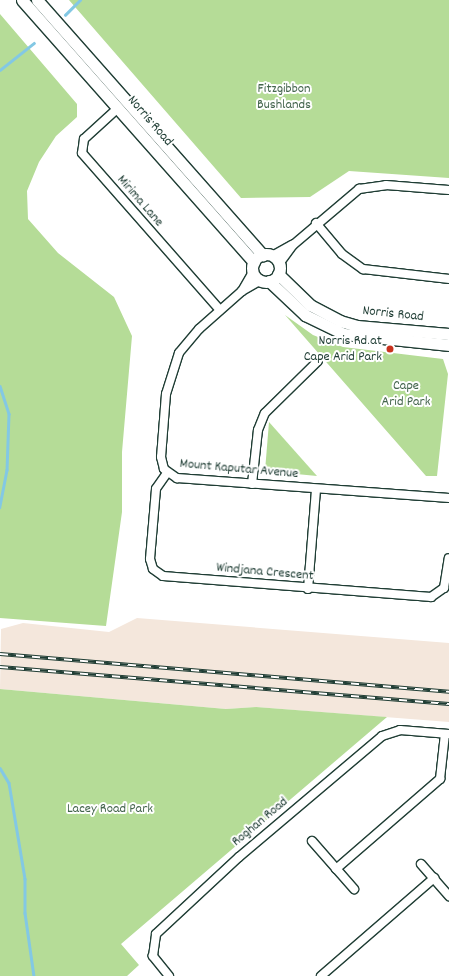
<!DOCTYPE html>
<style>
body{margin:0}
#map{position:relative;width:449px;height:976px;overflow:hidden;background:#fff;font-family:Dekko,sans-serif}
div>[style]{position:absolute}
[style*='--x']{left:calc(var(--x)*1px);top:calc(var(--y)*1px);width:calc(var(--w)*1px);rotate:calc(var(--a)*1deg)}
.built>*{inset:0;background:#f4e7dc}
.green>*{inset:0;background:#b5dc97}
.stream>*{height:2.5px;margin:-1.25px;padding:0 1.25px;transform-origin:1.25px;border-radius:1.25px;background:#83c8e4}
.roads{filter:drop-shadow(1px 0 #1f3d34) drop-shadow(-1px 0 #1f3d34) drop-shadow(0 1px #1f3d34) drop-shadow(0 -1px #1f3d34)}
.street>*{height:8px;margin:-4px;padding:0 4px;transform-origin:4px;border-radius:4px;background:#fff}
.secondary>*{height:11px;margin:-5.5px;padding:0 5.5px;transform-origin:5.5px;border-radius:5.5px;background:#fff}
.secondary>.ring{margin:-5.5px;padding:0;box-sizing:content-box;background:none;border:11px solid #fff;border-radius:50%}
.rail>*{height:4px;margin-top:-2px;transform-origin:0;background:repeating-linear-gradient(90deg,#fff 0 8px,#1f3d34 0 16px);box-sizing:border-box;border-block:1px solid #1f3d34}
.dots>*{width:11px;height:11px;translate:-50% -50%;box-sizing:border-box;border:2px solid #fff;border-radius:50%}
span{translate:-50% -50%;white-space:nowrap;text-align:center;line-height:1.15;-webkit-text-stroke:4px #fff;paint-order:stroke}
.park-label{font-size:14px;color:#44654d}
.street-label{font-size:14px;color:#1f3d34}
.poi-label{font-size:14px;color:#1f3d34}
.right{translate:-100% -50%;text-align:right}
</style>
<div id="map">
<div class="built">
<i style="clip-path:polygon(137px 618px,449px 643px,449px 722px,256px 707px,226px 709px,0 689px,1px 629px,23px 623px,109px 632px)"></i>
</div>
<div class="green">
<i style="clip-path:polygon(69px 0,449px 0,449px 178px,349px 171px,310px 197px,241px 198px)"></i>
<i style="clip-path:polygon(0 14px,77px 104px,77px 117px,56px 136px,39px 162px,27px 191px,28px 219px,58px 253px,114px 297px,132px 336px,122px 452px,122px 512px,106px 626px,0 618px)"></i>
<i style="clip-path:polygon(285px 315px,313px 335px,343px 347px,443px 359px,448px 374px,437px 476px,426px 476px)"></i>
<i style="clip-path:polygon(269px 422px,317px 476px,265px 471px)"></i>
<i style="clip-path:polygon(0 689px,226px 709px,256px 707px,387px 717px,121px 944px,139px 965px,127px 976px,0 976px)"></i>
</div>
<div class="stream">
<i style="--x:65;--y:15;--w:21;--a:-45"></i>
<i style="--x:0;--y:70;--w:43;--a:-38.5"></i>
<i style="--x:0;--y:386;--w:29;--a:72"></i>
<i style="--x:9;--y:414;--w:56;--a:92"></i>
<i style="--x:7;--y:470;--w:38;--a:101"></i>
<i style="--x:0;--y:768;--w:17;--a:59"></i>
<i style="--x:9;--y:783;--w:97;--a:80.5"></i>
<i style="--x:25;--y:879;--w:34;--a:90"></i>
<i style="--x:25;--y:913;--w:64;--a:81.9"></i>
</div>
<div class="roads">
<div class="street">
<i style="--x:118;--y:108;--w:46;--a:137.6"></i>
<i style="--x:84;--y:139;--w:14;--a:98"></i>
<i style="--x:82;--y:153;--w:209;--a:48.7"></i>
<i style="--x:316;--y:223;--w:40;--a:50"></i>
<i style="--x:342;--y:254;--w:26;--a:36"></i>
<i style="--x:363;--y:269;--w:87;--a:6.6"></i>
<i style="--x:272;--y:256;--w:23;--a:-29"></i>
<i style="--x:279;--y:264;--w:24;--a:-54"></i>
<i style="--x:293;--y:245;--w:87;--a:-40.3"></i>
<i style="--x:359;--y:189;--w:27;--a:-8"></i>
<i style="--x:386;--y:185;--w:63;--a:4.5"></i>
<i style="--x:261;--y:280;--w:22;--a:150"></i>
<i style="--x:242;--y:291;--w:57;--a:138.5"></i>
<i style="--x:199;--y:329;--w:31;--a:130"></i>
<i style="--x:179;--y:353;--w:43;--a:107.6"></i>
<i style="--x:166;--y:394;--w:63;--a:94.5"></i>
<i style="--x:161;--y:457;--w:12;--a:76"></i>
<i style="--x:164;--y:469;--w:16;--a:35"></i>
<i style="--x:177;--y:478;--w:273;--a:4.2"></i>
<i style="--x:242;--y:291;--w:22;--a:-60"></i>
<i style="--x:167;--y:473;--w:19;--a:125"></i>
<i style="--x:156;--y:489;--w:70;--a:94.9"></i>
<i style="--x:150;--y:559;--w:10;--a:73"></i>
<i style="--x:153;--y:569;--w:12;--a:35"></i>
<i style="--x:163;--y:576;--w:269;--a:4.5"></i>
<i style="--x:431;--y:597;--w:16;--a:-35"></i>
<i style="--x:444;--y:588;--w:30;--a:-81"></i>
<i style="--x:252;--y:484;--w:54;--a:-83.7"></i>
<i style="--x:258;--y:430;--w:18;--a:-68"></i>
<i style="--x:265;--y:413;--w:74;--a:-44.5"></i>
<i style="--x:308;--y:589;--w:100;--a:-85.4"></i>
<i style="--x:312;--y:841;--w:64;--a:48.8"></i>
<i style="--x:421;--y:864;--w:43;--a:48.8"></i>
<i style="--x:336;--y:869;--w:138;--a:-40.9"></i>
<i style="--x:440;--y:779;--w:45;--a:-83.7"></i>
<i style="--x:169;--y:976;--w:26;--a:-129"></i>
<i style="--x:153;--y:956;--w:22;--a:-82"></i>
<i style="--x:156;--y:934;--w:113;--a:-42.9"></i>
<i style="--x:239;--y:857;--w:187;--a:-40.2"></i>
<i style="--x:382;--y:736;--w:19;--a:-18"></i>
<i style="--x:400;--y:730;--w:49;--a:4.7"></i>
<i style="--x:321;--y:976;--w:150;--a:-40.9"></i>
</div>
<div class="secondary">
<i style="--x:22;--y:0;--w:350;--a:48.5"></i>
<i style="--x:37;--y:0;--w:341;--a:48.5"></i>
<i class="ring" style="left:252px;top:254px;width:17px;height:17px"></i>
<i style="--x:278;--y:274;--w:45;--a:44.1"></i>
<i style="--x:310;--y:305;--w:34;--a:28"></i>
<i style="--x:340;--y:321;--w:18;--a:16"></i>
<i style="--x:357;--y:326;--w:92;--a:5"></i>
<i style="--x:269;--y:281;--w:50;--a:43.4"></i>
<i style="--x:305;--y:315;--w:43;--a:26"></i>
<i style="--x:344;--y:334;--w:106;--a:6"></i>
</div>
</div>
<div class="rail">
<i style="--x:0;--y:654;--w:451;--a:4.8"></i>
<i style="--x:0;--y:667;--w:451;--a:4.7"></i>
</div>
<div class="dots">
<i style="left:390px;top:349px;background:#c8321e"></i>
</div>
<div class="park-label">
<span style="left:284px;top:97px">Fitzgibbon<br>Bushlands</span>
<span style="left:406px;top:394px">Cape<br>Arid Park</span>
<span style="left:110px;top:809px">Lacey Road Park</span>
</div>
<div class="street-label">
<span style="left:150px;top:121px;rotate:49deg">Norris Road</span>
<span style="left:140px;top:201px;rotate:49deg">Mirima Lane</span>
<span style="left:393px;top:314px;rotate:6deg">Norris Road</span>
<span style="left:239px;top:469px;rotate:5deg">Mount Kaputar Avenue</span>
<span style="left:265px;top:572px;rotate:5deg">Windjana Crescent</span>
<span style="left:260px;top:822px;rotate:-40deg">Roghan Road</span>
</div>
<div class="poi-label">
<span class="right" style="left:382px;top:349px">Norris Rd at<br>Cape Arid Park</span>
</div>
</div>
